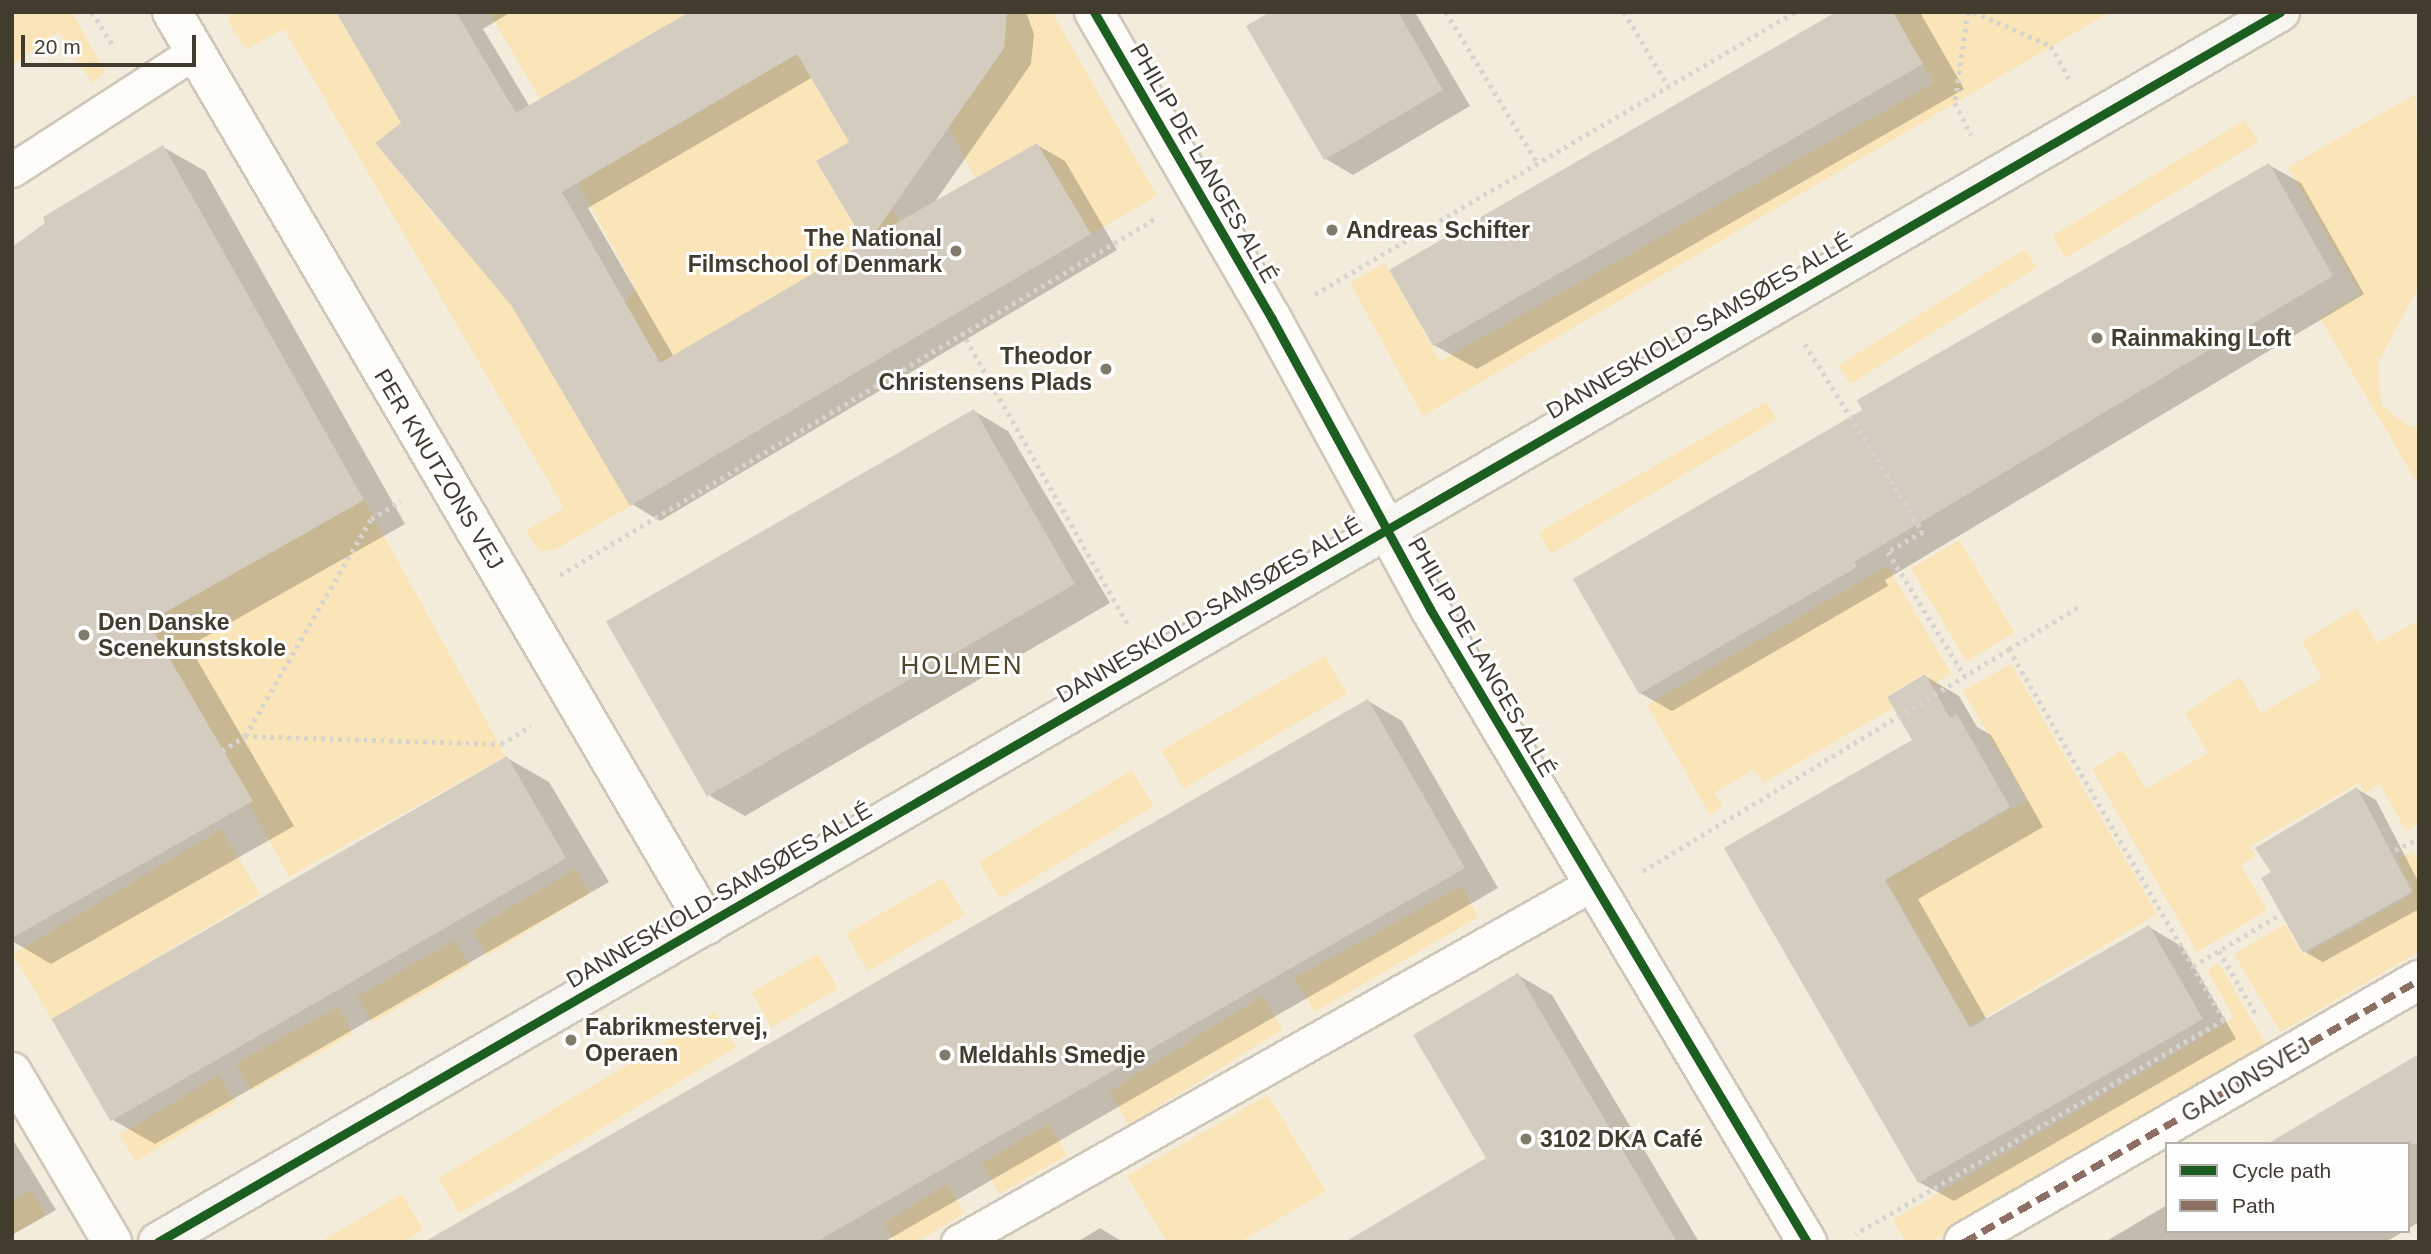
<!DOCTYPE html>
<meta charset="utf-8">
<style>
body{margin:0}
#map{position:relative;width:2431px;height:1254px;overflow:hidden;background:#f4ecda;font-family:Arial,sans-serif}
div>[style]{position:absolute}
[style*='--x']{left:calc(var(--x)*1px);top:calc(var(--y)*1px);width:calc(var(--w)*1px);rotate:calc(var(--a)*1deg)}
.green>*{inset:0;background:#fae5b8;transform-origin:0 0}
.shadow>*{inset:0;background:#0003}
.building>*{inset:0;background:#d4cdbf;transform-origin:0 0}
.path>*{height:4.5px;margin-top:-2.25px;transform-origin:0;background:repeating-linear-gradient(90deg,#d7d4cf 0 3.5px,transparent 0 8.5px)}
.roads{filter:drop-shadow(2px 0 #cec8ba) drop-shadow(-2px 0 #cec8ba) drop-shadow(0 2px #cec8ba) drop-shadow(0 -2px #cec8ba)}
.lane>*{height:33px;margin:-16.5px;padding:0 16.5px;transform-origin:16.5px;border-radius:16.5px;background:#fdfcf9}
.street>*{height:38px;margin:-19px;padding:0 19px;transform-origin:19px;border-radius:19px;background:#fdfcf9}
.secondary>*{height:38px;margin:-19px;padding:0 19px;transform-origin:19px;border-radius:19px;background:#f7f5ef}
.quiet>*{height:7px;margin-top:-3.5px;transform-origin:0;background:repeating-linear-gradient(90deg,#8d6e63 0 14px,transparent 0 21px)}
.cycleway>*{height:9px;margin:-4.5px;padding:0 4.5px;transform-origin:4.5px;border-radius:4.5px;background:#1b5e20}
.dots>*{width:19px;height:19px;translate:-50% -50%;box-sizing:border-box;border:4px solid #fefefe;border-radius:50%}
span{translate:-50% -50%;white-space:nowrap;text-align:center;line-height:1.15;-webkit-text-stroke:6px #fefefe;paint-order:stroke}
.street-label{font-size:23px;color:#423c2f}
.poi-label{font-size:23px;color:#423c2f;font-weight:700}
.left{translate:0 -50%;text-align:left}
.right{translate:-100% -50%;text-align:right}
.quarter-label{font-size:26px;color:#53472b;letter-spacing:2px}
.frame{position:absolute;inset:0;border:14px solid #423c2f;pointer-events:none}
.legend{position:absolute;left:2165px;top:1142px;width:245px;height:91px;box-sizing:border-box;background:#fefefe;border:2px solid #b3b0ab;margin:0;padding:9px 12px;list-style:none;font-size:21px;color:#423c2f}
.legend li{display:flex;align-items:center;gap:14px;height:35px}
.legend b{width:35px;border:2px solid #b3b0ab}
.scale{position:absolute;left:21px;top:35px;width:175px;height:32px;box-sizing:border-box;border:4px solid #423c2f;border-top:0;padding-left:9px;font-size:21px;line-height:24px;white-space:nowrap;color:#423c2f;-webkit-text-stroke:5px #fefefe;paint-order:stroke}
</style>
<div id="map">
<div class="green">
<i style="clip-path:polygon(12px 12px,72px 12px,105px 72px,92px 83px,59px 32px,12px 65px)"></i>
<i style="clip-path:polygon(232px 12px,336px 12px,367px 65px,456px 12px,485px 60px,375px 143px,446px 230px,549px 168px,577px 218px,490px 269px,630px 506px,555px 550px,539px 551px,526px 531px,564px 508px,284px 29px,246px 49px,228px 22px)"></i>
<i style="clip-path:polygon(489px 12px,689px 12px,540px 99px)"></i>
<i style="clip-path:polygon(1005px 12px,1052px 12px,1157px 196px,1091px 234px,1037px 143px,975px 178px,938px 107px,1004px 48px)"></i>
<i style="clip-path:polygon(1893px 12px,2110px 12px,1423px 416px,1350px 283px,1385px 263px,1440px 361px,1934px 83px)"></i>
<i style="clip-path:polygon(797px 54px,849px 142px,816px 161px,839px 200px,875px 179px,900px 223px,660px 363px,625px 303px,635px 288px,578px 183px)"></i>
<i style="clip-path:polygon(2416px 94px,2419px 286px,2378px 363px,2381px 405px,2408px 426px,2419px 427px,2419px 486px,2320px 318px,2361px 294px,2288px 167px)"></i>
<i style="left:2245px;top:120px;width:26px;height:225px;rotate:59deg"></i>
<i style="left:2025px;top:249px;width:22px;height:220px;rotate:58deg"></i>
<i style="clip-path:polygon(1766px 402px,1777px 419px,1551px 554px,1539px 532px)"></i>
<i style="left:364px;top:500px;width:293px;height:248px;rotate:61deg"></i>
<i style="left:1959px;top:540px;width:108px;height:56px;rotate:59deg"></i>
<i style="clip-path:polygon(1887px 566px,1951px 673px,1933px 685px,1925px 673px,1887px 696px,1893px 708px,1763px 783px,1754px 769px,1714px 793px,1723px 806px,1710px 815px,1647px 705px)"></i>
<i style="clip-path:polygon(2357px 608px,2377px 643px,2419px 620px,2419px 823px,2406px 831px,2380px 784px,2365px 793px,2359px 783px,2250px 846px,2256px 856px,2241px 865px,2267px 910px,2197px 952px,2092px 769px,2123px 750px,2146px 789px,2208px 753px,2185px 713px,2240px 677px,2261px 713px,2322px 678px,2302px 641px)"></i>
<i style="left:1325px;top:656px;width:44px;height:189px;rotate:60deg"></i>
<i style="clip-path:polygon(2011px 664px,2157px 914px,1970px 1026px,1886px 879px,2027px 800px,1963px 691px)"></i>
<i style="left:1132px;top:770px;width:42px;height:179px;rotate:59deg"></i>
<i style="left:221px;top:829px;width:77px;height:243px;rotate:59deg"></i>
<i style="clip-path:polygon(2412px 852px,2419px 862px,2419px 952px,2280px 1032px,2234px 954px,2285px 924px,2303px 956px,2414px 893px,2397px 860px)"></i>
<i style="left:575px;top:869px;width:29px;height:120px;rotate:59deg"></i>
<i style="left:943px;top:878px;width:43px;height:112px;rotate:60deg"></i>
<i style="clip-path:polygon(1462px 886px,1478px 917px,1315px 1012px,1294px 978px)"></i>
<i style="left:455px;top:940px;width:30px;height:113px;rotate:60deg"></i>
<i style="left:818px;top:954px;width:40px;height:77px;rotate:60deg"></i>
<i style="clip-path:polygon(2219px 963px,2269px 1050px,1931px 1242px,1906px 1242px,1893px 1220px,2234px 1018px,2207px 970px)"></i>
<i style="left:1262px;top:996px;width:39px;height:181px;rotate:58deg"></i>
<i style="left:338px;top:1007px;width:31px;height:117px;rotate:61deg"></i>
<i style="left:715px;top:1012px;width:41px;height:323px;rotate:59deg"></i>
<i style="left:219px;top:1075px;width:31px;height:116px;rotate:59deg"></i>
<i style="clip-path:polygon(1268px 1095px,1326px 1191px,1240px 1242px,1167px 1242px,1127px 1176px)"></i>
<i style="left:1049px;top:1124px;width:36px;height:78px;rotate:60deg"></i>
<i style="clip-path:polygon(947px 1184px,965px 1213px,917px 1242px,895px 1242px,884px 1223px)"></i>
<i style="clip-path:polygon(31px 1190px,46px 1215px,12px 1235px,12px 1201px)"></i>
<i style="clip-path:polygon(402px 1194px,423px 1230px,403px 1242px,320px 1242px)"></i>
</div>
<div class="shadow">
<i style="clip-path:polygon(evenodd,338px 12px,511px 12px,483px 29px,530px 107px,693px 12px,1026px 12px,1034px 34px,1031px 64px,934px 203px,1037px 145px,1065px 161px,1117px 250px,660px 521px,632px 504px,338px 12px,813px 77px,851px 143px,867px 244px,674px 357px,588px 208px,813px 77px)"></i>
<i style="clip-path:polygon(1274px 12px,1415px 12px,1470px 106px,1353px 175px,1326px 159px)"></i>
<i style="clip-path:polygon(1839px 12px,1921px 14px,1964px 89px,1477px 369px,1434px 345px)"></i>
<i style="clip-path:polygon(163px 147px,205px 171px,405px 524px,189px 646px,294px 826px,51px 964px,12px 941px,12px 249px)"></i>
<i style="clip-path:polygon(2269px 165px,2301px 183px,2364px 294px,1885px 580px,1888px 586px,1672px 711px,1640px 693px,1865px 411px)"></i>
<i style="clip-path:polygon(974px 411px,1008px 431px,1110px 603px,745px 816px,710px 796px)"></i>
<i style="clip-path:polygon(1925px 676px,1959px 696px,1977px 727px,1991px 735px,2043px 827px,1918px 899px,1987px 1020px,2149px 927px,2183px 947px,2236px 1039px,1954px 1201px,1919px 1182px,1727px 848px,1914px 740px)"></i>
<i style="clip-path:polygon(1368px 701px,1402px 721px,1498px 888px,884px 1242px,428px 1242px)"></i>
<i style="clip-path:polygon(507px 758px,549px 782px,609px 882px,155px 1144px,113px 1120px)"></i>
<i style="clip-path:polygon(2357px 789px,2376px 800px,2419px 883px,2419px 909px,2323px 962px,2305px 952px)"></i>
<i style="clip-path:polygon(1518px 975px,1552px 995px,1699px 1242px,1405px 1242px,1489px 1159px)"></i>
<i style="clip-path:polygon(2419px 1056px,2419px 1222px,2408px 1229px,2408px 1144px)"></i>
<i style="clip-path:polygon(12px 1138px,56px 1210px,12px 1235px)"></i>
<i style="clip-path:polygon(2167px 1205px,2167px 1231px,2404px 1231px,2386px 1242px,2105px 1242px)"></i>
<i style="clip-path:polygon(1100px 1228px,1123px 1242px,1077px 1242px)"></i>
</div>
<div class="building">
<i style="clip-path:polygon(evenodd,336px 12px,456px 12px,516px 113px,689px 12px,1007px 12px,1004px 48px,872px 237px,1037px 143px,1091px 234px,630px 506px,511px 305px,375px 143px,401px 123px,336px 12px,797px 54px,849px 142px,816px 161px,865px 243px,660px 363px,562px 192px,797px 54px)"></i>
<i style="clip-path:polygon(1270px 12px,1398px 12px,1443px 90px,1324px 160px,1246px 26px)"></i>
<i style="clip-path:polygon(1836px 12px,1893px 12px,1923px 64px,1433px 346px,1389px 270px)"></i>
<i style="clip-path:polygon(163px 145px,364px 500px,148px 622px,253px 801px,12px 938px,12px 247px,45px 223px,43px 217px)"></i>
<i style="clip-path:polygon(2269px 163px,2333px 276px,1854px 562px,1857px 567px,1639px 694px,1573px 579px,1862px 410px,1857px 400px)"></i>
<i style="left:974px;top:409px;width:202px;height:425px;rotate:60deg"></i>
<i style="clip-path:polygon(1925px 674px,1950px 718px,1957px 714px,2010px 807px,1885px 880px,1970px 1028px,2149px 925px,2203px 1019px,1918px 1183px,1724px 848px,1912px 740px,1887px 697px)"></i>
<i style="clip-path:polygon(1368px 699px,1465px 868px,816px 1242px,424px 1242px)"></i>
<i style="left:507px;top:756px;width:118px;height:526px;rotate:60deg"></i>
<i style="clip-path:polygon(2357px 787px,2412px 892px,2303px 953px,2261px 878px,2271px 872px,2255px 848px)"></i>
<i style="clip-path:polygon(1518px 973px,1677px 1242px,1345px 1242px,1486px 1158px,1413px 1035px)"></i>
<i style="clip-path:polygon(2419px 1054px,2419px 1144px,2267px 1144px)"></i>
</div>
<div class="path">
<i style="--x:92;--y:12;--w:41;--a:57.8"></i>
<i style="--x:1446;--y:12;--w:178;--a:58.8"></i>
<i style="--x:1624;--y:12;--w:87;--a:59"></i>
<i style="--x:1968;--y:12;--w:92;--a:98.1"></i>
<i style="--x:1955;--y:103;--w:36;--a:63"></i>
<i style="--x:1974;--y:12;--w:84;--a:23.8"></i>
<i style="--x:2051;--y:46;--w:37;--a:61"></i>
<i style="--x:1315;--y:294;--w:557;--a:-30.43"></i>
<i style="--x:962;--y:332;--w:335;--a:60.4"></i>
<i style="--x:1805;--y:344;--w:222;--a:57.9"></i>
<i style="--x:1923;--y:532;--w:40;--a:150.3"></i>
<i style="--x:1888;--y:552;--w:146;--a:58.2"></i>
<i style="--x:560;--y:575;--w:695;--a:-30.92"></i>
<i style="--x:2009;--y:649;--w:83;--a:-31.2"></i>
<i style="--x:245;--y:736;--w:251;--a:-59.9"></i>
<i style="--x:371;--y:519;--w:35;--a:-31"></i>
<i style="--x:222;--y:751;--w:27;--a:-33"></i>
<i style="--x:245;--y:736;--w:256;--a:1.8"></i>
<i style="--x:501;--y:744;--w:35;--a:-31"></i>
<i style="--x:2395;--y:850;--w:26;--a:-25"></i>
<i style="--x:1643;--y:871;--w:428;--a:-31.2"></i>
<i style="--x:2009;--y:649;--w:429;--a:59.9"></i>
<i style="--x:2224;--y:1020;--w:426;--a:149.8"></i>
<i style="--x:2219;--y:951;--w:75;--a:59.7"></i>
<i style="--x:2193;--y:966;--w:99;--a:-30.5"></i>
</div>
<div class="roads">
<div class="lane">
<i style="--x:12;--y:170;--w:216;--a:-32.9"></i>
<i style="--x:958;--y:1242;--w:728;--a:-29.45"></i>
</div>
<div class="street">
<i style="--x:172;--y:12;--w:1058;--a:59.63"></i>
<i style="--x:1094;--y:12;--w:355;--a:59.9"></i>
<i style="--x:1272;--y:319;--w:330;--a:61.4"></i>
<i style="--x:1430;--y:609;--w:737;--a:59.22"></i>
<i style="--x:12;--y:1072;--w:197;--a:59.5"></i>
<i style="--x:1964;--y:1242;--w:525;--a:-29.93"></i>
</div>
<div class="secondary">
<i style="--x:158;--y:1242;--w:2453;--a:-30.1"></i>
</div>
</div>
<div class="quiet">
<i style="--x:1964;--y:1242;--w:525;--a:-29.93"></i>
</div>
<div class="cycleway">
<i style="--x:1094;--y:12;--w:355;--a:59.9"></i>
<i style="--x:1272;--y:319;--w:330;--a:61.4"></i>
<i style="--x:1430;--y:609;--w:737;--a:59.22"></i>
<i style="--x:158;--y:1242;--w:2453;--a:-30.1"></i>
</div>
<div class="dots">
<i style="left:1332px;top:230px;background:#807a6b"></i>
<i style="left:956px;top:251px;background:#807a6b"></i>
<i style="left:2097px;top:338px;background:#807a6b"></i>
<i style="left:1106px;top:369px;background:#807a6b"></i>
<i style="left:84px;top:635px;background:#807a6b"></i>
<i style="left:571px;top:1040px;background:#807a6b"></i>
<i style="left:945px;top:1055px;background:#807a6b"></i>
<i style="left:1526px;top:1139px;background:#807a6b"></i>
</div>
<div class="street-label">
<span style="left:1204px;top:163px;rotate:60deg">PHILIP DE LANGES ALLÉ</span>
<span style="left:1699px;top:326px;rotate:-30deg">DANNESKIOLD-SAMSØES ALLÉ</span>
<span style="left:439px;top:469px;rotate:59deg">PER KNUTZONS VEJ</span>
<span style="left:1209px;top:610px;rotate:-30deg">DANNESKIOLD-SAMSØES ALLÉ</span>
<span style="left:1482px;top:657px;rotate:60deg">PHILIP DE LANGES ALLÉ</span>
<span style="left:719px;top:895px;rotate:-30deg">DANNESKIOLD-SAMSØES ALLÉ</span>
<span style="left:2246px;top:1080px;rotate:-30deg">GALIONSVEJ</span>
</div>
<div class="poi-label">
<span class="left" style="left:1346px;top:230px">Andreas Schifter</span>
<span class="right" style="left:942px;top:251px">The National<br>Filmschool of Denmark</span>
<span class="left" style="left:2111px;top:338px">Rainmaking Loft</span>
<span class="right" style="left:1092px;top:369px">Theodor<br>Christensens Plads</span>
<span class="left" style="left:98px;top:635px">Den Danske<br>Scenekunstskole</span>
<span class="left" style="left:585px;top:1040px">Fabrikmestervej,<br>Operaen</span>
<span class="left" style="left:959px;top:1055px">Meldahls Smedje</span>
<span class="left" style="left:1540px;top:1139px">3102 DKA Café</span>
</div>
<div class="quarter-label">
<span style="left:962px;top:666px">HOLMEN</span>
</div>
<div class="frame"></div>
<ul class="legend">
<li><b style="height:9px;background:#1b5e20"></b>Cycle path</li>
<li><b style="height:9px;background:#8d6e63"></b>Path</li>
</ul>
<div class="scale">20 m</div>
</div>
